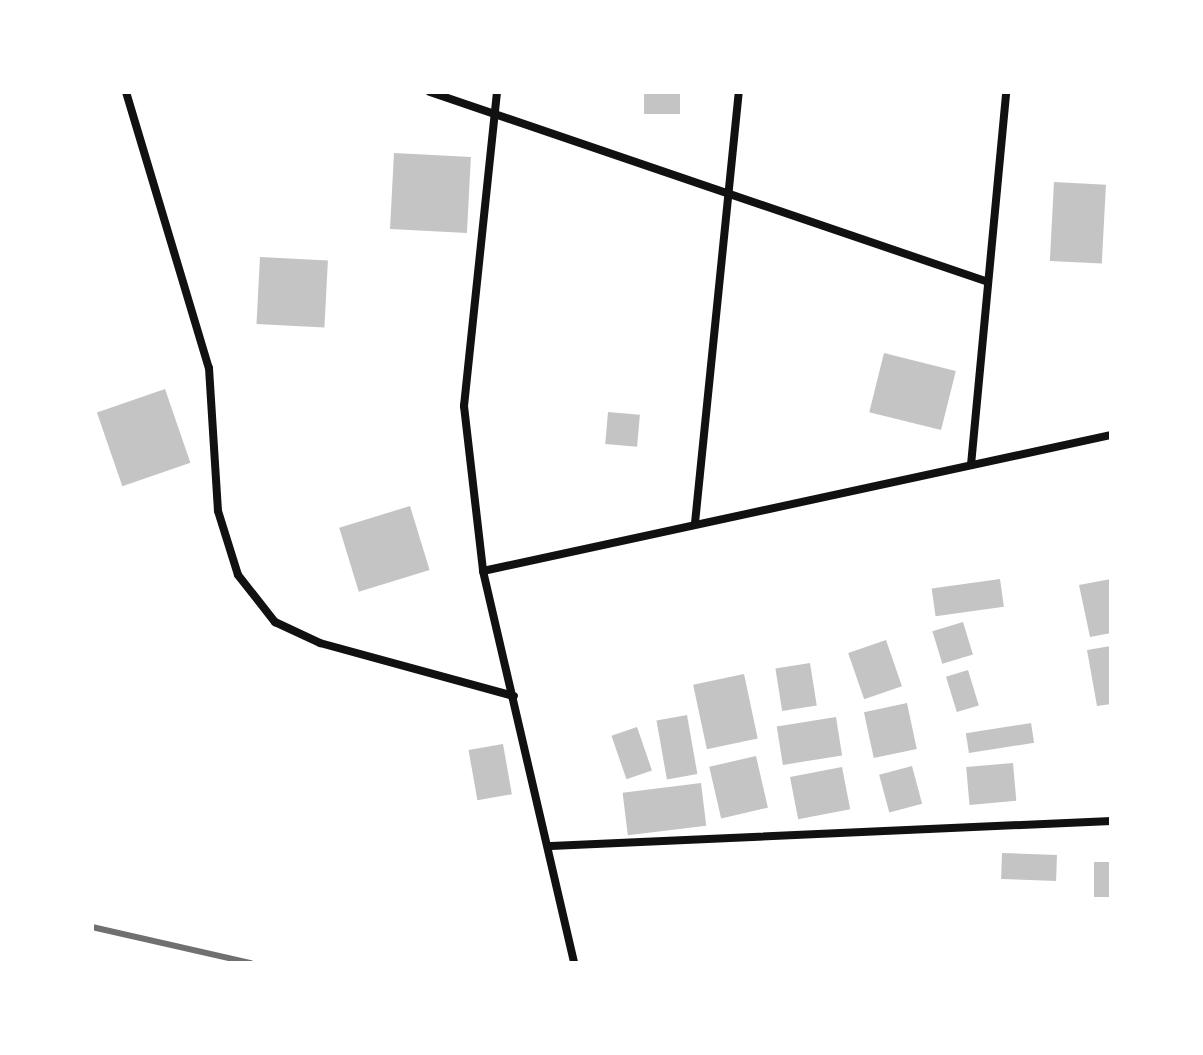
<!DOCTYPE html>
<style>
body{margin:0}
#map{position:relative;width:1203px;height:1055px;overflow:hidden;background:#fff;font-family:"Sofia Sans Condensed",sans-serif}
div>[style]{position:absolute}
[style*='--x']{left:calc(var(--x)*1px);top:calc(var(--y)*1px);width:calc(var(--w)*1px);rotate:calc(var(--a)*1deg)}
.building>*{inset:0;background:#c4c4c4;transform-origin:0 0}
.minor>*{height:8px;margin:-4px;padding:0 4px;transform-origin:4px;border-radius:4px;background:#111}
.rail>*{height:6px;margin:-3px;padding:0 3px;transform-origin:3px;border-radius:3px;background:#707070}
span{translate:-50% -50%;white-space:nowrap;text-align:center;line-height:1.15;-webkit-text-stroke:6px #fff;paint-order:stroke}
.frame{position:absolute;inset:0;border:94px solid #fff;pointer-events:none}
</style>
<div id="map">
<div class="building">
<i style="left:644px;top:92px;width:36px;height:22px"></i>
<i style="left:394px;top:153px;width:77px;height:76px;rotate:3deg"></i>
<i style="left:1054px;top:182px;width:52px;height:79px;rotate:3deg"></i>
<i style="left:260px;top:257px;width:68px;height:67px;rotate:3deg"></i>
<i style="left:884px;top:353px;width:74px;height:61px;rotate:14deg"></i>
<i style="left:165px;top:389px;width:78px;height:72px;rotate:71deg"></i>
<i style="left:608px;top:412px;width:32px;height:32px;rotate:5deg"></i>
<i style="left:410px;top:506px;width:67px;height:74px;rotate:73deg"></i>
<i style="left:1000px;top:579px;width:28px;height:69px;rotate:82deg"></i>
<i style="clip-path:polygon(1111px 579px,1111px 633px,1090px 637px,1079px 585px)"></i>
<i style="left:963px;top:622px;width:34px;height:32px;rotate:73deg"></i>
<i style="left:886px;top:640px;width:49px;height:40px;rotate:71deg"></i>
<i style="clip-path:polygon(1111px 646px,1111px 704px,1097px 706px,1087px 650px)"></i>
<i style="left:810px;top:663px;width:43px;height:35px;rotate:81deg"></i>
<i style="left:968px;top:670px;width:37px;height:23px;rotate:73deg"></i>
<i style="left:744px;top:674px;width:66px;height:52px;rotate:78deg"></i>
<i style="left:907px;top:703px;width:47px;height:44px;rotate:78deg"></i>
<i style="left:687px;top:715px;width:60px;height:31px;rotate:80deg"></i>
<i style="left:836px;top:717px;width:39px;height:60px;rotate:81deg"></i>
<i style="left:1031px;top:723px;width:20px;height:66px;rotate:81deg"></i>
<i style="left:637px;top:727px;width:46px;height:27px;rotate:71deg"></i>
<i style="left:503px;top:744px;width:51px;height:35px;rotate:80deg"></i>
<i style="left:756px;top:756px;width:53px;height:48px;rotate:77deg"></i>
<i style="left:1013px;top:763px;width:38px;height:47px;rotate:85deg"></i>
<i style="left:912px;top:766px;width:39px;height:34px;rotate:75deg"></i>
<i style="left:842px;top:767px;width:43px;height:53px;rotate:79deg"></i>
<i style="left:701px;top:783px;width:43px;height:79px;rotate:83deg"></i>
<i style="left:1002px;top:853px;width:55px;height:26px;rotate:2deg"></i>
<i style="left:1094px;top:862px;width:17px;height:35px"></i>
</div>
<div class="minor">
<i style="--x:126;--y:92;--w:288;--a:73.3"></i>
<i style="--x:209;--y:368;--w:143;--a:86.4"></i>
<i style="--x:218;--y:511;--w:67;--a:72.6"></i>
<i style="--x:238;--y:575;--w:60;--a:51.8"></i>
<i style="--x:275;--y:622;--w:50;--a:25"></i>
<i style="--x:320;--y:643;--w:201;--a:15.3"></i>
<i style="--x:430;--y:92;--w:589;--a:18.8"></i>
<i style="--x:497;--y:92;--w:316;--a:96"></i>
<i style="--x:464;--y:406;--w:166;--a:83.4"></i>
<i style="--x:483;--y:571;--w:402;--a:76.9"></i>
<i style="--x:971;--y:465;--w:375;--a:-84.6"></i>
<i style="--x:695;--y:523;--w:433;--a:-84.2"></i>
<i style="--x:483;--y:571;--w:643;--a:-12.22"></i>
<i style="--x:551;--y:846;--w:561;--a:-2.56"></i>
</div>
<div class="rail">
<i style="--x:92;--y:927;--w:163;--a:12.8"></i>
</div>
<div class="frame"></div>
</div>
